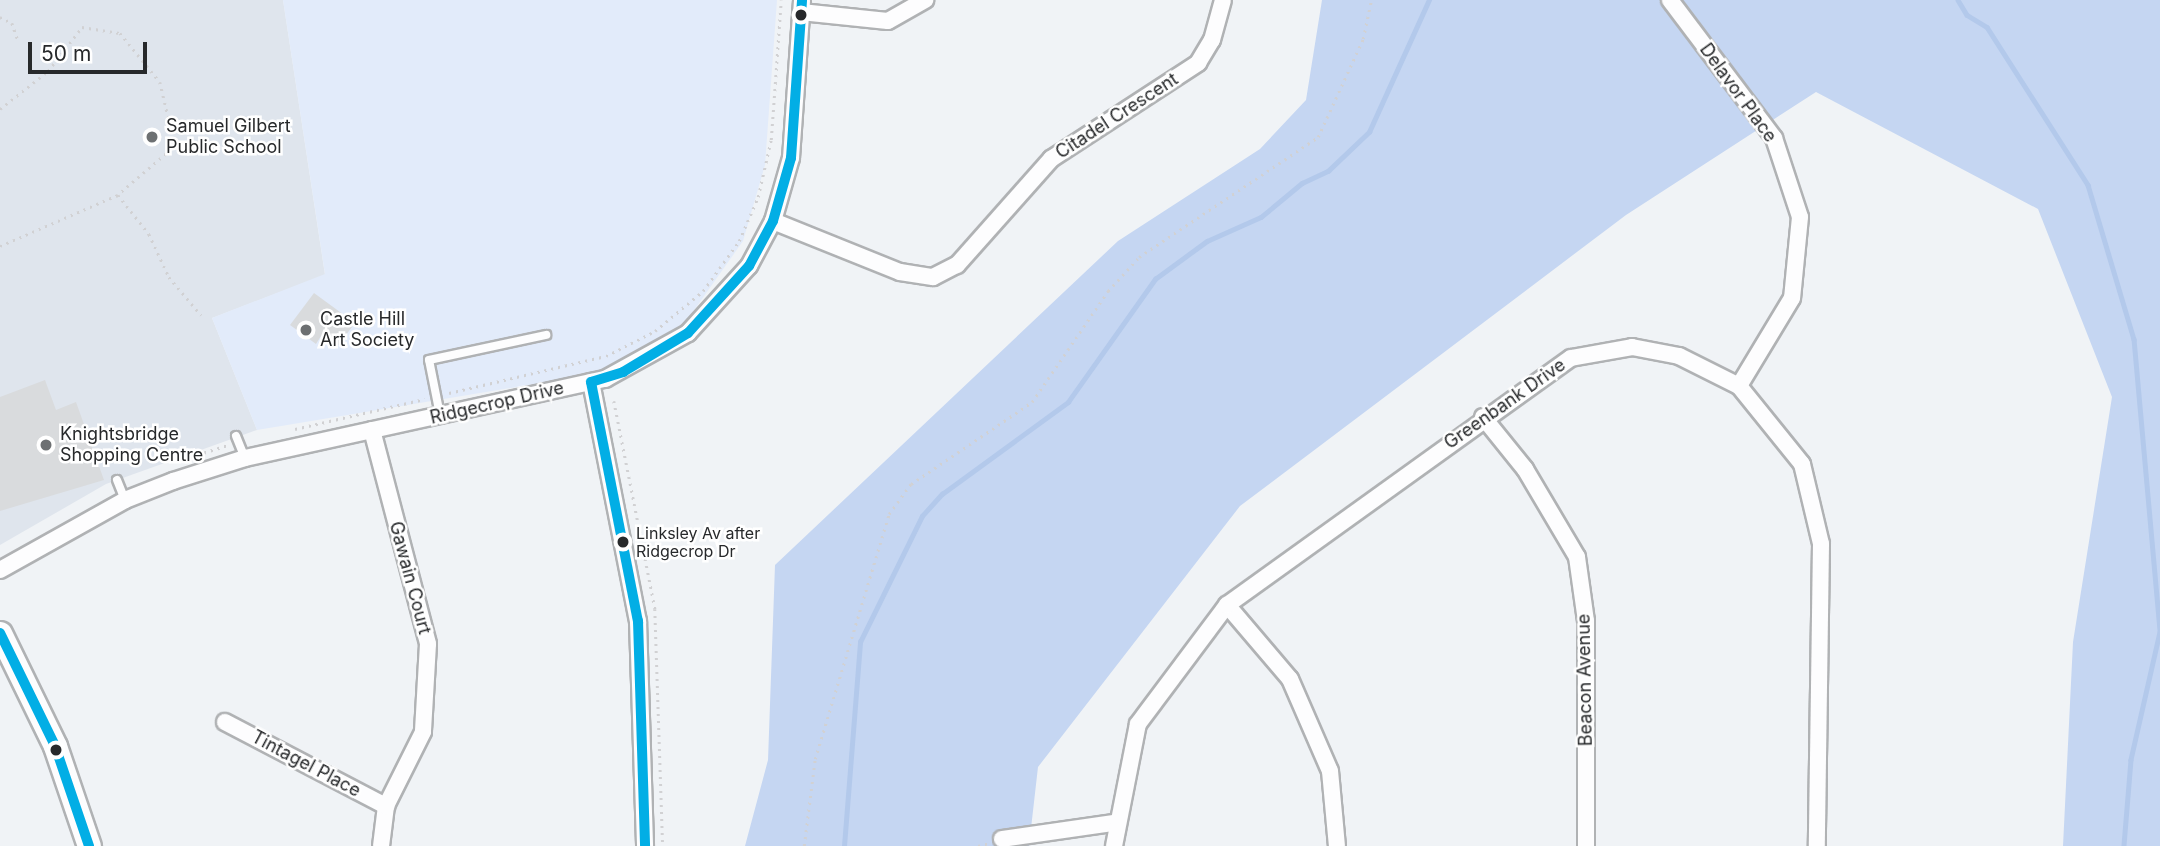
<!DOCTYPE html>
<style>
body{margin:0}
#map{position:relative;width:2160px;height:846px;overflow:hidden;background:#f0f3f6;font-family:Inter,sans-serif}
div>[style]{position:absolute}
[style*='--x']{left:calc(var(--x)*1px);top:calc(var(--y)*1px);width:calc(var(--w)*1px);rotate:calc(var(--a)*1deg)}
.built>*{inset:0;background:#dfe5ed}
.green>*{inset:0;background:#e2ebfa}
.forest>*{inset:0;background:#c5d6f2}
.stream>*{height:4.5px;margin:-2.25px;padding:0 2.25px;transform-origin:2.25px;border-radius:2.25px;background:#b3c9eb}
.building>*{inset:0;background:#d9dbdd}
.path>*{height:2.5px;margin-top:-1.25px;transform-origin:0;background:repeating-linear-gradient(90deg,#d1d1d3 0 2px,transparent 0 7px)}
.roads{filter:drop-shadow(2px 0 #b0b2b4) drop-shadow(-2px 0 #b0b2b4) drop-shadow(0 2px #b0b2b4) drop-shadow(0 -2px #b0b2b4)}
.service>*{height:8px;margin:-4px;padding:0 4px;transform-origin:4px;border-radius:4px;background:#fdfdfe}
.minor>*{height:16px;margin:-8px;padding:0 8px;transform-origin:8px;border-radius:8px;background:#fdfdfe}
.secondary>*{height:23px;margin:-11.5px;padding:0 11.5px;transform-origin:11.5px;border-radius:11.5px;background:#fdfdfe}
.bus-1>*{height:10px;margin:-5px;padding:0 5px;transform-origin:5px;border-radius:5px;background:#02aee5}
.dots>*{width:19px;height:19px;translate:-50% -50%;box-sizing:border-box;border:4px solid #fff;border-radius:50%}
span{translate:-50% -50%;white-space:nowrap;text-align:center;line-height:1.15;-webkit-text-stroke:5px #fff;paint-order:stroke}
.bus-label{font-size:16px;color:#27292b}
.left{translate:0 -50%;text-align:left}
.street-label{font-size:18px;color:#27292b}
.poi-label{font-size:18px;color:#27292b}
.scale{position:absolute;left:28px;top:42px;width:119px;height:32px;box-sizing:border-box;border:4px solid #27292b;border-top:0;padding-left:9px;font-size:21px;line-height:24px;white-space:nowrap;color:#27292b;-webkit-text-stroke:5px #fff;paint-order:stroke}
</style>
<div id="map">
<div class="built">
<i style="clip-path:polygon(0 0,283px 0,325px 275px,212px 318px,257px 430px,106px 484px,0 545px)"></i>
</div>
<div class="green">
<i style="clip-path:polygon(283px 0,777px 0,765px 165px,743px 241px,685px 323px,601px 373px,257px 430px,212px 318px,325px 274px)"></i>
</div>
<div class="forest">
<i style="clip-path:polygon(1322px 0,2160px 0,2160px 846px,2063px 846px,2073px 642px,2112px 397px,2038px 209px,1816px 92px,1626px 215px,1240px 506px,1038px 767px,1029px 846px,745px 846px,768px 760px,775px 565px,1118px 241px,1260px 149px,1306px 100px)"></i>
</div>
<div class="stream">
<i style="--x:1958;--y:0;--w:17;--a:59"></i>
<i style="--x:1967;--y:15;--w:23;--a:31"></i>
<i style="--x:1987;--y:27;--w:188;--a:57.4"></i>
<i style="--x:2088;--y:185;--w:161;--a:73.4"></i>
<i style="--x:2134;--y:339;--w:294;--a:84.9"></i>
<i style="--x:2160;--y:632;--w:131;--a:102.8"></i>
<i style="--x:2131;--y:760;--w:86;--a:94.7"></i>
<i style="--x:844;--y:846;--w:205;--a:-85.5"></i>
<i style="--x:860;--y:642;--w:140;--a:-63.8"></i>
<i style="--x:922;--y:516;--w:30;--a:-48"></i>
<i style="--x:942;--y:494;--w:156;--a:-36.1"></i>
<i style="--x:1068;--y:402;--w:151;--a:-54.7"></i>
<i style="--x:1155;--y:279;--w:64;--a:-36.2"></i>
<i style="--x:1207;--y:241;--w:59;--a:-24"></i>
<i style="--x:1261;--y:217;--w:53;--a:-39.7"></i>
<i style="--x:1302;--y:183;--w:29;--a:-25"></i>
<i style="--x:1328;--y:171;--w:57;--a:-43.6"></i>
<i style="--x:1369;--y:132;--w:145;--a:-65.6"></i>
</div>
<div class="building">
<i style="clip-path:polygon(314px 293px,355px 323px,336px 348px,321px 336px,316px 344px,290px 325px)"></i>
<i style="clip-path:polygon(45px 380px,56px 410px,76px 402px,104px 480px,0 511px,0 397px)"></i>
</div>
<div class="path">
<i style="--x:0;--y:17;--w:13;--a:27"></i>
<i style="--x:12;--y:23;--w:18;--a:71"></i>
<i style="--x:0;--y:109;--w:61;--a:-38.4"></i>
<i style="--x:48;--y:71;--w:56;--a:-52.3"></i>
<i style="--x:82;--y:27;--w:38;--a:9"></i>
<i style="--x:120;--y:33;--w:63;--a:50.8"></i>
<i style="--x:160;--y:82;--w:57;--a:76.7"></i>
<i style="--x:173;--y:137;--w:18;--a:112"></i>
<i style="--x:166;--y:154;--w:63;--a:139.5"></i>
<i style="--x:0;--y:246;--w:129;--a:-23.4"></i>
<i style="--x:118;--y:195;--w:50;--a:51.5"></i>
<i style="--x:149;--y:234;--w:47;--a:65.1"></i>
<i style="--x:169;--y:277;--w:50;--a:49.9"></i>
<i style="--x:449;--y:393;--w:161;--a:-13.3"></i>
<i style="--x:606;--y:356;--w:55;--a:-27"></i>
<i style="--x:655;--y:331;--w:62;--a:-39.8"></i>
<i style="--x:703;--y:291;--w:62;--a:-54.2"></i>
<i style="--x:739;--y:241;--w:48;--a:-66.6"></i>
<i style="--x:758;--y:197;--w:58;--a:-77.2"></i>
<i style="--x:771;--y:140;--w:140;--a:-85.9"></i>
<i style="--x:614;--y:401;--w:212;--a:78.8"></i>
<i style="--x:655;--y:609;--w:237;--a:88.1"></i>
<i style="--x:295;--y:429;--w:133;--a:-13"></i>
<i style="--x:184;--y:459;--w:46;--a:-17.7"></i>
<i style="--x:804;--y:846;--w:88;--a:-82.8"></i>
<i style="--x:815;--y:759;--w:256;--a:-73.2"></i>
<i style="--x:889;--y:514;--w:37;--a:-54"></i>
<i style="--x:911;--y:484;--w:146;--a:-34.1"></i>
<i style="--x:1032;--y:402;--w:135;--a:-55.6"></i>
<i style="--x:1108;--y:291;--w:46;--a:-47.6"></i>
<i style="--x:1139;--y:257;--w:216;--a:-33.8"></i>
<i style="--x:1318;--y:137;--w:108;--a:-65.3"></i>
<i style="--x:1363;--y:39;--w:40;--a:-78"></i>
<i style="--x:978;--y:846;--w:11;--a:-15"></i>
</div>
<div class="roads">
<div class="service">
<i style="--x:440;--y:415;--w:56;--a:-101.3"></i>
<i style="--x:429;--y:360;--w:120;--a:-12.1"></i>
<i style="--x:236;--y:436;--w:24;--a:68"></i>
<i style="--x:117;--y:480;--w:22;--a:68"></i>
</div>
<div class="minor">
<i style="--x:1670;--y:0;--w:173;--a:53"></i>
<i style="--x:1774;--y:138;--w:83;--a:71.8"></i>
<i style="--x:1800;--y:217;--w:81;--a:95.6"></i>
<i style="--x:1792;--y:298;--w:103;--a:121.1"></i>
<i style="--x:801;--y:12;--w:87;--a:5.9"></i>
<i style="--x:888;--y:21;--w:43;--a:-29.6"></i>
<i style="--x:773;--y:221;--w:137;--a:21.9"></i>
<i style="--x:900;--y:272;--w:33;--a:9"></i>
<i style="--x:933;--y:277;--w:27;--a:-27"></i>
<i style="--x:957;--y:265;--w:142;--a:-48.4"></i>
<i style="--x:1051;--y:159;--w:176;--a:-33.1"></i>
<i style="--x:1198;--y:63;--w:27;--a:-59"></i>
<i style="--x:1212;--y:40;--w:41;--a:-74.6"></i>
<i style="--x:591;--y:382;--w:244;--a:78.9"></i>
<i style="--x:638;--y:621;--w:225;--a:88.2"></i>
<i style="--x:1483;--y:417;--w:67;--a:51.1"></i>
<i style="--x:1525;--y:469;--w:102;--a:59.4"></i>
<i style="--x:1577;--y:557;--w:65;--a:82"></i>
<i style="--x:1586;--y:621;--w:225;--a:90"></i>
<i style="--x:372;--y:430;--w:221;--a:75.3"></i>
<i style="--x:428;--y:644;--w:88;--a:93.3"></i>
<i style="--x:423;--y:732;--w:83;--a:116.6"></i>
<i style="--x:386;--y:806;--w:40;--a:97.1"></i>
<i style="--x:0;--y:570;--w:143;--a:-29.2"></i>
<i style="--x:125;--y:500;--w:52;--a:-21.6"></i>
<i style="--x:173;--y:481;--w:76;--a:-17.7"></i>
<i style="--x:245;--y:458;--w:369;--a:-12.4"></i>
<i style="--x:605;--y:379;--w:95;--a:-29"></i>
<i style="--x:688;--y:333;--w:91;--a:-47.7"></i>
<i style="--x:749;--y:266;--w:51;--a:-61.9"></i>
<i style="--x:773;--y:221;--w:66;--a:-74.1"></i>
<i style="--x:791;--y:158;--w:158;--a:-86"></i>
<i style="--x:1227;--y:605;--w:97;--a:49.6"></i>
<i style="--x:1290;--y:679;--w:100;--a:66.5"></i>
<i style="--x:1330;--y:771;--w:75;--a:84.7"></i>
<i style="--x:225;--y:722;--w:182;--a:27.6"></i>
<i style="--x:1002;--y:839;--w:112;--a:-8.2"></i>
<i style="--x:1114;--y:846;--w:124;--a:-78.9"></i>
<i style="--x:1138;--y:724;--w:149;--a:-53.2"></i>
<i style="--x:1227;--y:605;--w:423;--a:-35.7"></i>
<i style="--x:1571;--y:358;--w:62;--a:-10.2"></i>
<i style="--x:1632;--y:347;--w:48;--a:10.8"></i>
<i style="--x:1679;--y:356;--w:67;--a:26.6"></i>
<i style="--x:1739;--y:386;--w:100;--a:51.1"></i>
<i style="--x:1802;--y:464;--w:82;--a:76.6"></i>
<i style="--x:1821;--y:544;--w:302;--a:90.8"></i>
</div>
<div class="secondary">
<i style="--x:0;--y:633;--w:126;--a:64"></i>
<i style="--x:55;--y:746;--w:106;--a:71.2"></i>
</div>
</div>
<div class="bus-1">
<i style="--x:591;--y:382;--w:34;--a:-17"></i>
<i style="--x:623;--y:372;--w:76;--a:-31"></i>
<i style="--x:688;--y:333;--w:91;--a:-47.7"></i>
<i style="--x:749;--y:266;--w:51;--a:-61.9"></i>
<i style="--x:773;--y:221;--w:66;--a:-74.1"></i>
<i style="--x:791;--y:158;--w:158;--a:-86"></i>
<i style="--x:591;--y:382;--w:244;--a:78.9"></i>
<i style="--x:638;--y:621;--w:225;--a:88.2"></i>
<i style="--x:0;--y:633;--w:126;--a:64"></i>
<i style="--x:55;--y:746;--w:106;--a:71.2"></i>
</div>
<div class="dots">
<i style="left:801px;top:15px;background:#27292b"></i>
<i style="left:152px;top:137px;background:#6d7072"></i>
<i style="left:306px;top:330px;background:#6d7072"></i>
<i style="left:46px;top:445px;background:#6d7072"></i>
<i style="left:623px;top:542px;background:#27292b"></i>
<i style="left:56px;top:750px;background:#27292b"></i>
</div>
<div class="bus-label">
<span class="left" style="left:636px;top:542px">Linksley Av after<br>Ridgecrop Dr</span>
</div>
<div class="street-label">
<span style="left:1738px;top:93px;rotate:54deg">Delavor Place</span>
<span style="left:1117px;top:116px;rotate:-33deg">Citadel Crescent</span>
<span style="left:497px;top:403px;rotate:-13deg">Ridgecrop Drive</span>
<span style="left:1505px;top:404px;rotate:-35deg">Greenbank Drive</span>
<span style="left:410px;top:578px;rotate:75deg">Gawain Court</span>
<span style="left:1585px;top:680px;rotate:-91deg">Beacon Avenue</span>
<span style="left:306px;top:764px;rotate:28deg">Tintagel Place</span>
</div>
<div class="poi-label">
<span class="left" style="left:166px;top:137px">Samuel Gilbert<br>Public School</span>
<span class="left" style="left:320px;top:330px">Castle Hill<br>Art Society</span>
<span class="left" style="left:60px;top:445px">Knightsbridge<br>Shopping Centre</span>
</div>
<div class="scale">50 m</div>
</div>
